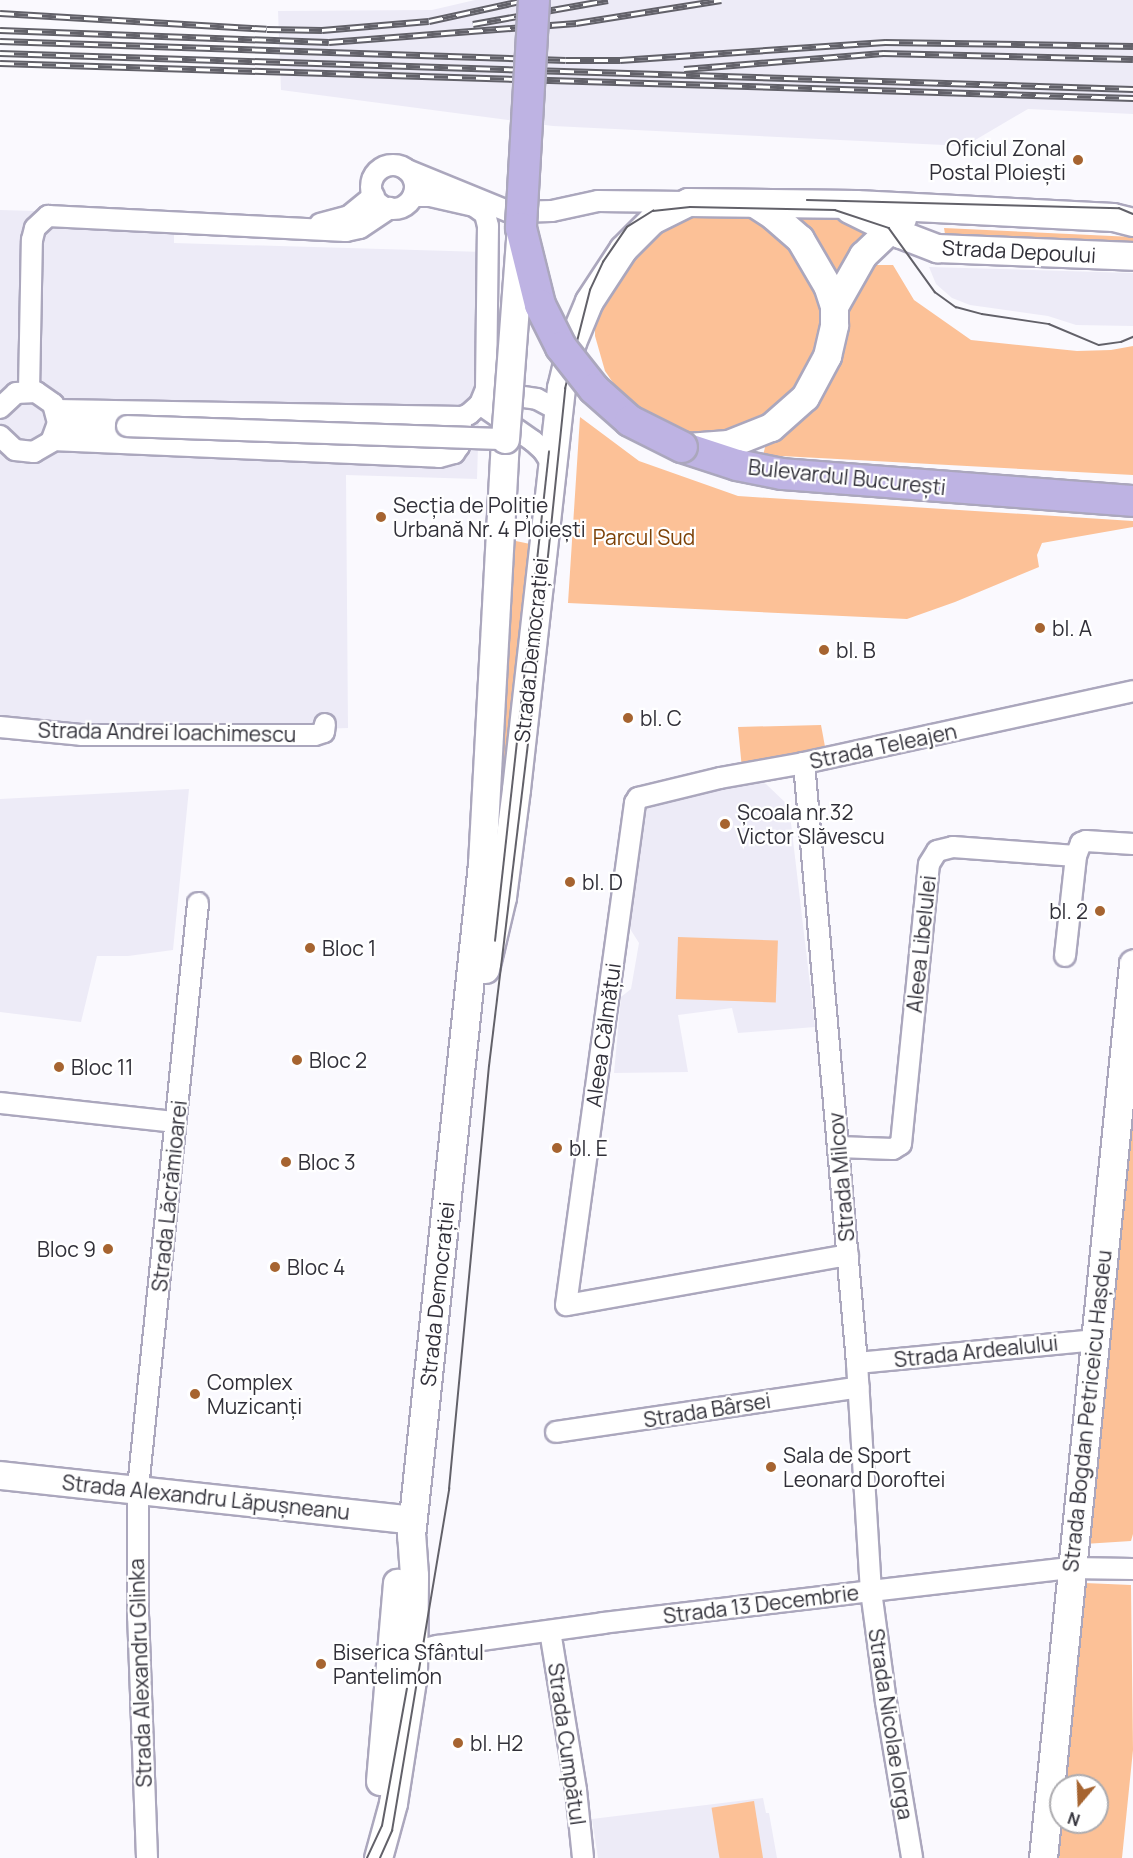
<!DOCTYPE html>
<meta charset="utf-8">
<style>
body{margin:0}
#map{position:relative;width:1133px;height:1858px;overflow:hidden;background:#faf9fe;font-family:Manrope,sans-serif}
div>[style]{position:absolute}
[style*='--x']{left:calc(var(--x)*1px);top:calc(var(--y)*1px);width:calc(var(--w)*1px);rotate:calc(var(--a)*1deg)}
.built>*{inset:0;background:#edebf7}
.green>*{inset:0;background:#fcc197;transform-origin:0 0}
.roads{filter:drop-shadow(2px 0 #aba7bd) drop-shadow(-2px 0 #aba7bd) drop-shadow(0 2px #aba7bd) drop-shadow(0 -2px #aba7bd)}
.street>*{height:20px;margin:-10px;padding:0 10px;transform-origin:10px;border-radius:10px;background:#fff}
.street>.ring{margin:-10px;padding:0;box-sizing:content-box;background:none;border:20px solid #fff;border-radius:50%}
.secondary>*{height:27px;margin:-13.5px;padding:0 13.5px;transform-origin:13.5px;border-radius:13.5px;background:#fff}
.primary>*{height:30px;margin:-15px;padding:0 15px;transform-origin:15px;border-radius:15px;background:#beb3e3}
.tram>*{height:1.5px;margin:-0.75px;padding:0 0.75px;transform-origin:0.75px;border-radius:0.75px;background:#626169}
.rail>*{height:7px;margin-top:-3.5px;transform-origin:0;background:repeating-linear-gradient(90deg,#fff 0 14px,#626169 0 28px);box-sizing:border-box;border-block:2px solid #626169}
.bridges{filter:drop-shadow(2px 0 #aba7bd) drop-shadow(-2px 0 #aba7bd) drop-shadow(0 2px #aba7bd) drop-shadow(0 -2px #aba7bd)}
.street-bridge>*{height:20px;margin:-10px;padding:0 10px;transform-origin:10px;border-radius:10px;background:#fff}
.secondary-bridge>*{height:27px;margin:-13.5px;padding:0 13.5px;transform-origin:13.5px;border-radius:13.5px;background:#fff}
.primary-bridge>*{height:30px;margin:-15px;padding:0 15px;transform-origin:15px;border-radius:15px;background:#beb3e3}
.dots>*{width:16px;height:16px;translate:-50% -50%;box-sizing:border-box;border:3px solid #fff;border-radius:50%}
span{translate:-50% -50%;white-space:nowrap;text-align:center;line-height:1.15;-webkit-text-stroke:4.5px #fff;paint-order:stroke}
.poi-label{font-size:21px;color:#313039}
.right{translate:-100% -50%;text-align:right}
.left{translate:0 -50%;text-align:left}
.street-label{font-size:21px;color:#313039}
.park-label{font-size:21px;color:#7c4107}
.north{position:absolute;left:1049px;top:1774px;width:60px;height:60px;box-sizing:border-box;background:#fff;border:2px solid #adacb0;border-radius:50%;rotate:199deg;font-size:16px;font-weight:700;line-height:24px;text-align:center;color:#313039}
.north::after{content:'';display:block;margin:auto;width:21px;height:27px;background:#a66430;clip-path:polygon(50% 0,100% 100%,50% 72%,0 100%)}
</style>
<div id="map">
<div class="built">
<i style="clip-path:polygon(475px 0,1133px 0,1133px 114px,1028px 109px,965px 146px,553px 126px,281px 90px,278px 11px,432px 10px)"></i>
<i style="clip-path:polygon(0 210px,174px 215px,174px 243px,484px 252px,477px 479px,346px 475px,348px 728px,0 740px)"></i>
<i style="clip-path:polygon(929px 267px,1133px 273px,1133px 326px,1076px 325px,1048px 316px,970px 305px,952px 298px,936px 284px)"></i>
<i style="clip-path:polygon(756px 781px,766px 784px,789px 806px,815px 1027px,738px 1033px,732px 1008px,678px 1015px,688px 1072px,614px 1073px,621px 997px,631px 989px,639px 943px,627px 924px,640px 815px,646px 804px,658px 799px)"></i>
<i style="clip-path:polygon(189px 789px,173px 950px,128px 956px,97px 956px,81px 1022px,0 1012px,0 799px)"></i>
<i style="clip-path:polygon(763px 1798px,766px 1813px,769px 1813px,777px 1858px,598px 1858px,592px 1819px)"></i>
</div>
<div class="green">
<i style="clip-path:polygon(731px 210px,765px 222px,793px 244px,823px 308px,822px 344px,788px 406px,723px 436px,687px 435px,654px 422px,625px 400px,605px 371px,595px 336px,595px 320px,600px 302px,663px 218px)"></i>
<i style="clip-path:polygon(796px 213px,864px 219px,869px 227px,852px 248px,838px 274px,832px 273px,824px 252px,816px 240px,794px 221px)"></i>
<i style="clip-path:polygon(944px 228px,1133px 237px,1133px 242px,945px 234px)"></i>
<i style="clip-path:polygon(873px 265px,893px 265px,914px 300px,971px 340px,1077px 351px,1111px 350px,1133px 346px,1133px 475px,763px 455px,767px 440px,855px 278px)"></i>
<i style="clip-path:polygon(580px 417px,639px 461px,738px 496px,1133px 521px,1133px 527px,1042px 543px,1037px 555px,1039px 567px,955px 602px,907px 619px,568px 603px)"></i>
<i style="clip-path:polygon(511px 540px,535px 545px,498px 839px,491px 814px)"></i>
<i style="clip-path:polygon(821px 725px,826px 752px,742px 769px,738px 727px)"></i>
<i style="left:678px;top:937px;width:100px;height:62px;rotate:2deg"></i>
<i style="clip-path:polygon(1133px 1121px,1133px 1534px,1131px 1541px,1084px 1544px)"></i>
<i style="clip-path:polygon(1085px 1583px,1131px 1585px,1133px 1750px,1122px 1858px,1058px 1858px,1061px 1822px,1097px 1822px,1097px 1786px,1065px 1786px)"></i>
<i style="left:754px;top:1801px;width:58px;height:43px;rotate:81deg"></i>
</div>
<div class="roads">
<div class="street">
<i class="ring" style="left:371px;top:165px;width:24px;height:24px"></i>
<i style="--x:407;--y:170;--w:111;--a:22.2"></i>
<i style="--x:510;--y:212;--w:42;--a:-1.4"></i>
<i style="--x:552;--y:211;--w:47;--a:-12.3"></i>
<i style="--x:598;--y:201;--w:87;--a:0.7"></i>
<i style="--x:320;--y:224;--w:30;--a:-15"></i>
<i style="--x:349;--y:216;--w:32;--a:-39"></i>
<i style="--x:29;--y:391;--w:151;--a:-88.9"></i>
<i style="--x:32;--y:240;--w:12;--a:-76"></i>
<i style="--x:35;--y:228;--w:18;--a:-43"></i>
<i style="--x:48;--y:216;--w:298;--a:2.9"></i>
<i style="--x:346;--y:231;--w:14;--a:-12"></i>
<i style="--x:360;--y:228;--w:36;--a:-34"></i>
<i style="--x:497;--y:393;--w:40;--a:8.5"></i>
<i style="--x:537;--y:399;--w:17;--a:28"></i>
<i style="--x:552;--y:407;--w:9;--a:49"></i>
<i style="--x:480;--y:404;--w:65;--a:34.9"></i>
<i style="--x:533;--y:441;--w:13;--a:42"></i>
<i style="--x:543;--y:450;--w:17;--a:57"></i>
<i style="--x:0;--y:408;--w:22;--a:-43"></i>
<i style="--x:16;--y:393;--w:20;--a:-3"></i>
<i style="--x:36;--y:392;--w:21;--a:35"></i>
<i style="--x:53;--y:404;--w:20;--a:75"></i>
<i style="--x:58;--y:423;--w:20;--a:110"></i>
<i style="--x:51;--y:442;--w:20;--a:150"></i>
<i style="--x:34;--y:452;--w:19;--a:-174"></i>
<i style="--x:15;--y:450;--w:21;--a:-137"></i>
<i style="--x:56;--y:410;--w:406;--a:1"></i>
<i style="--x:462;--y:417;--w:8;--a:-23"></i>
<i style="--x:469;--y:414;--w:15;--a:-42"></i>
<i style="--x:480;--y:404;--w:16;--a:-68"></i>
<i style="--x:486;--y:389;--w:163;--a:-89.3"></i>
<i style="--x:488;--y:226;--w:12;--a:-104"></i>
<i style="--x:485;--y:214;--w:14;--a:-144"></i>
<i style="--x:474;--y:206;--w:45;--a:-167.2"></i>
<i style="--x:430;--y:196;--w:17;--a:180"></i>
<i style="--x:58;--y:423;--w:69;--a:2.5"></i>
<i style="--x:52;--y:440;--w:387;--a:2.5"></i>
<i style="--x:439;--y:457;--w:16;--a:-15"></i>
<i style="--x:454;--y:453;--w:9;--a:-54"></i>
<i style="--x:459;--y:446;--w:23;--a:-85"></i>
<i style="--x:0;--y:727;--w:81;--a:5.6"></i>
<i style="--x:81;--y:735;--w:234;--a:0"></i>
<i style="--x:315;--y:735;--w:9;--a:-18"></i>
<i style="--x:324;--y:732;--w:8;--a:-83"></i>
<i style="--x:804;--y:763;--w:602;--a:84.95"></i>
<i style="--x:857;--y:1363;--w:228;--a:86.5"></i>
<i style="--x:871;--y:1591;--w:112;--a:82.3"></i>
<i style="--x:886;--y:1702;--w:158;--a:80.5"></i>
<i style="--x:1065;--y:956;--w:101;--a:-83.7"></i>
<i style="--x:0;--y:1103;--w:176;--a:6.2"></i>
<i style="--x:838;--y:1147;--w:55;--a:2.1"></i>
<i style="--x:893;--y:1149;--w:9;--a:-32"></i>
<i style="--x:901;--y:1144;--w:281;--a:-84.3"></i>
<i style="--x:929;--y:864;--w:15;--a:-58"></i>
<i style="--x:937;--y:851;--w:16;--a:-14"></i>
<i style="--x:953;--y:847;--w:123;--a:4.2"></i>
<i style="--x:1076;--y:856;--w:14;--a:-69"></i>
<i style="--x:1081;--y:843;--w:5;--a:-22"></i>
<i style="--x:1086;--y:841;--w:47;--a:3.7"></i>
<i style="--x:848;--y:1255;--w:286;--a:169.9"></i>
<i style="--x:566;--y:1305;--w:507;--a:-82.17"></i>
<i style="--x:635;--y:803;--w:6;--a:-59"></i>
<i style="--x:638;--y:798;--w:84;--a:-13.7"></i>
<i style="--x:720;--y:778;--w:85;--a:-10.1"></i>
<i style="--x:804;--y:763;--w:337;--a:-12.3"></i>
<i style="--x:857;--y:1363;--w:238;--a:-5.5"></i>
<i style="--x:556;--y:1432;--w:306;--a:-8.4"></i>
<i style="--x:550;--y:1631;--w:161;--a:80.7"></i>
<i style="--x:576;--y:1790;--w:68;--a:84.1"></i>
<i style="--x:401;--y:1655;--w:38;--a:-14"></i>
<i style="--x:438;--y:1646;--w:167;--a:-7.9"></i>
<i style="--x:603;--y:1623;--w:270;--a:-6.8"></i>
<i style="--x:871;--y:1591;--w:200;--a:-6.6"></i>
<i style="--x:1070;--y:1568;--w:63;--a:0.9"></i>
<i style="--x:147;--y:1858;--w:241;--a:-92.1"></i>
<i style="--x:138;--y:1617;--w:129;--a:-90"></i>
<i style="--x:138;--y:1488;--w:588;--a:-84.14"></i>
</div>
<div class="secondary">
<i style="--x:849;--y:209;--w:57;--a:26.1"></i>
<i style="--x:900;--y:234;--w:40;--a:21"></i>
<i style="--x:937;--y:248;--w:196;--a:2.3"></i>
<i style="--x:834;--y:306;--w:59;--a:-60.4"></i>
<i style="--x:863;--y:255;--w:54;--a:-43.5"></i>
<i style="--x:687;--y:447;--w:41;--a:-4.2"></i>
<i style="--x:728;--y:444;--w:46;--a:-21.6"></i>
<i style="--x:771;--y:427;--w:45;--a:-41.4"></i>
<i style="--x:805;--y:397;--w:47;--a:-61.8"></i>
<i style="--x:827;--y:356;--w:32;--a:-77"></i>
<i style="--x:834;--y:325;--w:19;--a:-90"></i>
<i style="--x:834;--y:306;--w:20;--a:-108"></i>
<i style="--x:828;--y:287;--w:56;--a:-120.3"></i>
<i style="--x:800;--y:239;--w:35;--a:-139"></i>
<i style="--x:774;--y:216;--w:24;--a:-147"></i>
<i style="--x:485;--y:969;--w:74;--a:-76.7"></i>
<i style="--x:502;--y:897;--w:109;--a:-82.6"></i>
<i style="--x:516;--y:789;--w:404;--a:-83.6"></i>
<i style="--x:561;--y:388;--w:47;--a:-76.6"></i>
<i style="--x:572;--y:342;--w:44;--a:-67.5"></i>
<i style="--x:589;--y:301;--w:62;--a:-56.8"></i>
<i style="--x:623;--y:249;--w:41;--a:-45"></i>
<i style="--x:652;--y:220;--w:40;--a:-26.6"></i>
<i style="--x:688;--y:202;--w:168;--a:0.7"></i>
<i style="--x:856;--y:204;--w:257;--a:2.9"></i>
<i style="--x:1113;--y:217;--w:21;--a:14"></i>
<i style="--x:0;--y:1475;--w:414;--a:6.2"></i>
<i style="--x:380;--y:1781;--w:199;--a:-85.1"></i>
<i style="--x:378;--y:1858;--w:57;--a:-74.7"></i>
<i style="--x:393;--y:1803;--w:131;--a:-81.2"></i>
<i style="--x:413;--y:1674;--w:99;--a:-89.4"></i>
<i style="--x:414;--y:1575;--w:39;--a:-94"></i>
<i style="--x:411;--y:1536;--w:676;--a:-83.97"></i>
<i style="--x:482;--y:864;--w:426;--a:-86.9"></i>
<i style="--x:1043;--y:1858;--w:899;--a:-84.25"></i>
</div>
<div class="primary">
<i style="--x:682;--y:447;--w:58;--a:18.1"></i>
<i style="--x:737;--y:465;--w:46;--a:11.3"></i>
<i style="--x:782;--y:474;--w:352;--a:4.4"></i>
</div>
</div>
<div class="tram">
<i style="--x:807;--y:200;--w:312;--a:1.5"></i>
<i style="--x:1119;--y:208;--w:15;--a:23"></i>
<i style="--x:495;--y:941;--w:492;--a:-83.7"></i>
<i style="--x:367;--y:1858;--w:35;--a:-65"></i>
<i style="--x:382;--y:1826;--w:139;--a:-79.7"></i>
<i style="--x:380;--y:1858;--w:30;--a:-66"></i>
<i style="--x:392;--y:1831;--w:347;--a:-80.5"></i>
<i style="--x:449;--y:1489;--w:425;--a:-84.6"></i>
<i style="--x:489;--y:1066;--w:358;--a:-83.1"></i>
<i style="--x:532;--y:711;--w:324;--a:-84.1"></i>
<i style="--x:565;--y:389;--w:102;--a:-75.8"></i>
<i style="--x:590;--y:290;--w:31;--a:-65"></i>
<i style="--x:603;--y:262;--w:42;--a:-55.6"></i>
<i style="--x:627;--y:227;--w:31;--a:-32"></i>
<i style="--x:653;--y:211;--w:37;--a:-6"></i>
<i style="--x:690;--y:207;--w:145;--a:1.2"></i>
<i style="--x:835;--y:210;--w:57;--a:18.4"></i>
<i style="--x:889;--y:228;--w:79;--a:54.3"></i>
<i style="--x:935;--y:292;--w:26;--a:36"></i>
<i style="--x:956;--y:307;--w:27;--a:15"></i>
<i style="--x:982;--y:314;--w:68;--a:8.5"></i>
<i style="--x:1049;--y:324;--w:54;--a:22.8"></i>
<i style="--x:1099;--y:345;--w:22;--a:-8"></i>
<i style="--x:1121;--y:342;--w:13;--a:-23"></i>
</div>
<div class="rail">
<i style="--x:0;--y:13;--w:267;--a:3.4"></i>
<i style="--x:267;--y:29;--w:55;--a:1"></i>
<i style="--x:322;--y:30;--w:107;--a:-4.8"></i>
<i style="--x:429;--y:21;--w:98;--a:-12.3"></i>
<i style="--x:473;--y:24;--w:137;--a:-10.1"></i>
<i style="--x:0;--y:30;--w:329;--a:2.1"></i>
<i style="--x:329;--y:42;--w:248;--a:-4.4"></i>
<i style="--x:576;--y:23;--w:147;--a:-9"></i>
<i style="--x:0;--y:41;--w:566;--a:1.92"></i>
<i style="--x:566;--y:60;--w:54;--a:0"></i>
<i style="--x:620;--y:60;--w:266;--a:-3.9"></i>
<i style="--x:885;--y:42;--w:248;--a:0.9"></i>
<i style="--x:0;--y:53;--w:1134;--a:1.82"></i>
<i style="--x:0;--y:63;--w:1134;--a:1.77"></i>
<i style="--x:684;--y:69;--w:200;--a:-4.6"></i>
<i style="--x:883;--y:53;--w:250;--a:1.4"></i>
</div>
<div class="bridges">
<div class="street-bridge">
<i style="--x:127;--y:426;--w:378;--a:2"></i>
</div>
<div class="secondary-bridge">
<i style="--x:505;--y:439;--w:202;--a:-85.7"></i>
</div>
<div class="primary-bridge">
<i style="--x:534;--y:0;--w:228;--a:93.3"></i>
<i style="--x:521;--y:228;--w:79;--a:76.1"></i>
<i style="--x:540;--y:305;--w:47;--a:63.4"></i>
<i style="--x:561;--y:347;--w:53;--a:51.8"></i>
<i style="--x:594;--y:389;--w:48;--a:41.6"></i>
<i style="--x:630;--y:421;--w:58;--a:26.6"></i>
</div>
</div>
<div class="dots">
<i style="left:1078px;top:160px;background:#a66430"></i>
<i style="left:381px;top:517px;background:#a66430"></i>
<i style="left:1040px;top:628px;background:#a66430"></i>
<i style="left:824px;top:650px;background:#a66430"></i>
<i style="left:628px;top:718px;background:#a66430"></i>
<i style="left:725px;top:824px;background:#a66430"></i>
<i style="left:570px;top:882px;background:#a66430"></i>
<i style="left:1100px;top:911px;background:#a66430"></i>
<i style="left:310px;top:948px;background:#a66430"></i>
<i style="left:297px;top:1060px;background:#a66430"></i>
<i style="left:59px;top:1067px;background:#a66430"></i>
<i style="left:557px;top:1148px;background:#a66430"></i>
<i style="left:286px;top:1162px;background:#a66430"></i>
<i style="left:108px;top:1249px;background:#a66430"></i>
<i style="left:275px;top:1267px;background:#a66430"></i>
<i style="left:195px;top:1394px;background:#a66430"></i>
<i style="left:771px;top:1467px;background:#a66430"></i>
<i style="left:321px;top:1664px;background:#a66430"></i>
<i style="left:458px;top:1743px;background:#a66430"></i>
</div>
<div class="poi-label">
<span class="right" style="left:1066px;top:160px">Oficiul Zonal<br>Postal Ploiești</span>
<span class="left" style="left:393px;top:517px">Secția de Poliție<br>Urbană Nr. 4 Ploiești</span>
<span class="left" style="left:1052px;top:628px">bl. A</span>
<span class="left" style="left:836px;top:650px">bl. B</span>
<span class="left" style="left:640px;top:718px">bl. C</span>
<span class="left" style="left:737px;top:824px">Școala nr.32<br>Victor Slăvescu</span>
<span class="left" style="left:582px;top:882px">bl. D</span>
<span class="right" style="left:1088px;top:911px">bl. 2</span>
<span class="left" style="left:322px;top:948px">Bloc 1</span>
<span class="left" style="left:309px;top:1060px">Bloc 2</span>
<span class="left" style="left:71px;top:1067px">Bloc 11</span>
<span class="left" style="left:569px;top:1148px">bl. E</span>
<span class="left" style="left:298px;top:1162px">Bloc 3</span>
<span class="right" style="left:96px;top:1249px">Bloc 9</span>
<span class="left" style="left:287px;top:1267px">Bloc 4</span>
<span class="left" style="left:207px;top:1394px">Complex<br>Muzicanți</span>
<span class="left" style="left:783px;top:1467px">Sala de Sport<br>Leonard Doroftei</span>
<span class="left" style="left:333px;top:1664px">Biserica Sfântul<br>Pantelimon</span>
<span class="left" style="left:470px;top:1743px">bl. H2</span>
</div>
<div class="street-label">
<span style="left:1019px;top:251px;rotate:3deg">Strada Depoului</span>
<span style="left:847px;top:477px;rotate:6deg">Bulevardul București</span>
<span style="left:531px;top:650px;rotate:-84deg">Strada Democrației</span>
<span style="left:167px;top:732px;rotate:1deg">Strada Andrei Ioachimescu</span>
<span style="left:883px;top:746px;rotate:-12deg">Strada Teleajen</span>
<span style="left:921px;top:944px;rotate:-84deg">Aleea Libelulei</span>
<span style="left:603px;top:1035px;rotate:-82deg">Aleea Călmățui</span>
<span style="left:841px;top:1177px;rotate:-95deg">Strada Milcov</span>
<span style="left:169px;top:1196px;rotate:-84deg">Strada Lăcrămioarei</span>
<span style="left:437px;top:1294px;rotate:-84deg">Strada Democrației</span>
<span style="left:976px;top:1351px;rotate:-6deg">Strada Ardealului</span>
<span style="left:707px;top:1410px;rotate:-9deg">Strada Bârsei</span>
<span style="left:1087px;top:1411px;rotate:-84deg">Strada Bogdan Petriceicu Hașdeu</span>
<span style="left:206px;top:1497px;rotate:6deg">Strada Alexandru Lăpușneanu</span>
<span style="left:761px;top:1604px;rotate:-7deg">Strada 13 Decembrie</span>
<span style="left:140px;top:1673px;rotate:-92deg">Strada Alexandru Glinka</span>
<span style="left:891px;top:1724px;rotate:81deg">Strada Nicolae Iorga</span>
<span style="left:567px;top:1744px;rotate:82deg">Strada Cumpătul</span>
</div>
<div class="park-label">
<span style="left:644px;top:537px">Parcul Sud</span>
</div>
<div class="north">N</div>
</div>
